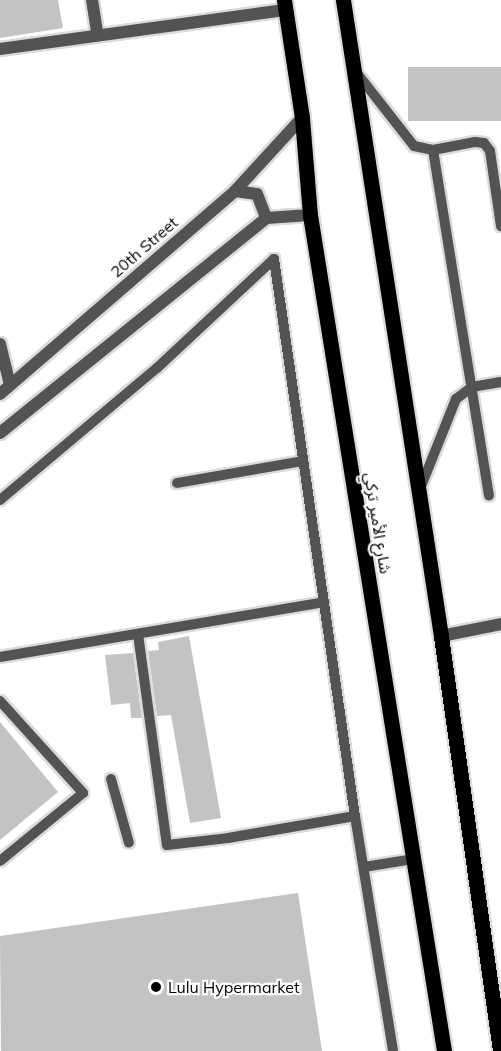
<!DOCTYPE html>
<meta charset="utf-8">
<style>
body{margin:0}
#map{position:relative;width:501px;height:1051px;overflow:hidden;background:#fff;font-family:Mulish,"Noto Sans Arabic",sans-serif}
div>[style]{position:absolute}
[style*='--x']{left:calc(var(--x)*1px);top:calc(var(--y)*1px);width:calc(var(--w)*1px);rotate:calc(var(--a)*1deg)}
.building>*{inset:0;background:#c3c3c3;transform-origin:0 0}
.roads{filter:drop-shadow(2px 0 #dbdbdb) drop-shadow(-2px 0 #dbdbdb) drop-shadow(0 2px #dbdbdb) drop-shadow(0 -2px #dbdbdb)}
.lane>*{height:10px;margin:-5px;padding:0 5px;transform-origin:5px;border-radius:5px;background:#535353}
.street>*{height:12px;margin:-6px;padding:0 6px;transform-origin:6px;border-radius:6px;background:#535353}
.primary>*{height:15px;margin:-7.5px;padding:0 7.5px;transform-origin:7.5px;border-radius:7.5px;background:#000}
.dots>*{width:16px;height:16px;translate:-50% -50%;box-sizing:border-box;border:3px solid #fff;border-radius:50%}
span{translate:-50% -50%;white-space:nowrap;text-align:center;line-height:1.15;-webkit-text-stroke:4.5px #fff;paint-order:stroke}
.street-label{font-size:16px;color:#000}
.poi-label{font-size:16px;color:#000}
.left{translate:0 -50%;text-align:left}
</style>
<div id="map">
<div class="building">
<i style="clip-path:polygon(0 0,58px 0,63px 28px,0 38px)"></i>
<i style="left:501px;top:67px;width:54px;height:93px;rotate:90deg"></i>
<i style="clip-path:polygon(189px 636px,221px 818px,190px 823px,171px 715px,157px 716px,148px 651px,159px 650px,158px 642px)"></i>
<i style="clip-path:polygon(133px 653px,142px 718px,131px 718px,130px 703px,111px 705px,105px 655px)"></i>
<i style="clip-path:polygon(0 722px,58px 792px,0 840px)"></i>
<i style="clip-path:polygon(298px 893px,322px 1051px,1px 1051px,0 936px)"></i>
</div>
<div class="roads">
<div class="lane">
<i style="--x:356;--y:72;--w:94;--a:51.9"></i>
<i style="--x:414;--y:146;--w:19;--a:12"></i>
<i style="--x:433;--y:150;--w:43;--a:-10.8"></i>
<i style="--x:475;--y:142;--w:9;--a:6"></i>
<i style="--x:484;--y:143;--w:10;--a:53"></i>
<i style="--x:490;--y:151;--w:76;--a:81.7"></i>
<i style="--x:433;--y:150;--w:350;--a:80.8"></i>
<i style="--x:177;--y:483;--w:128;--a:-9.9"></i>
<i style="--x:420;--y:489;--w:97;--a:-68.2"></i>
<i style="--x:456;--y:399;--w:20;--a:-37"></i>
<i style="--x:472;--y:387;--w:29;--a:-10"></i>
<i style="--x:0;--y:500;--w:205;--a:-40.1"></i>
<i style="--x:157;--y:368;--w:160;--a:-43"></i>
<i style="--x:274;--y:259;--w:563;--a:81.73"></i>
<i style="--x:355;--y:816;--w:238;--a:80.8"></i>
<i style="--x:138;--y:634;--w:213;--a:82.2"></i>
<i style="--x:167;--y:845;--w:61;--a:-6.5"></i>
<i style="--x:228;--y:838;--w:129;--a:-9.8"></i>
<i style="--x:0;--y:657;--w:329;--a:-9.6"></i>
<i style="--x:0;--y:701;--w:124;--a:47.9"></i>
<i style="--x:83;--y:793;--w:107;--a:140.7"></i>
<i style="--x:111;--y:779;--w:66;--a:74.3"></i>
<i style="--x:364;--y:867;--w:51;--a:-9.1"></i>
</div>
<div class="street">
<i style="--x:92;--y:0;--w:36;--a:81"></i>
<i style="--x:0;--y:49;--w:289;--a:-7.8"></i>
<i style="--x:235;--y:191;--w:22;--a:8"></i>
<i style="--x:257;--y:194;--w:26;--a:69"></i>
<i style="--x:0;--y:344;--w:42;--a:76.3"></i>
<i style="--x:0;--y:394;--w:311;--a:-40.8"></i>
<i style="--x:235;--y:191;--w:99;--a:-47.5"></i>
<i style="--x:0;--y:433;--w:342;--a:-38.9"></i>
<i style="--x:266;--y:218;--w:44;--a:-3.9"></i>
<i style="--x:441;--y:636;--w:61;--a:-11.3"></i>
</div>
<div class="primary">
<i style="--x:284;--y:0;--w:119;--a:81.3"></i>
<i style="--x:302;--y:118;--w:97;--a:85.3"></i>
<i style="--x:310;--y:215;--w:847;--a:80.89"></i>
<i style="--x:343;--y:0;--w:644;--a:81.24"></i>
<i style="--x:441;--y:636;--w:419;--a:81.9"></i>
</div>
</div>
<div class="dots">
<i style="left:156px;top:987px;background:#000"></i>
</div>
<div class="street-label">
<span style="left:144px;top:247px;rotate:-41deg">20th Street</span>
<span style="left:378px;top:523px;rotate:81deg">شارع الأمير تركي</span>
</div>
<div class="poi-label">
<span class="left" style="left:168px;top:987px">Lulu Hypermarket</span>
</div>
</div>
